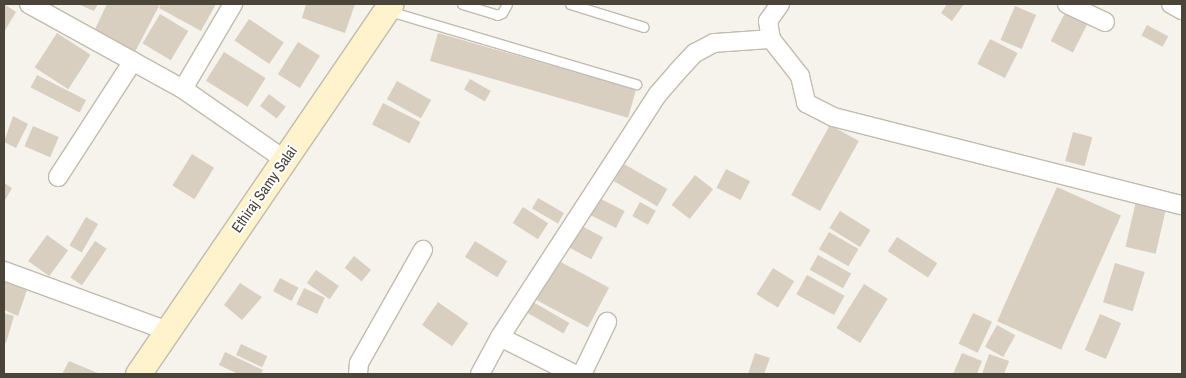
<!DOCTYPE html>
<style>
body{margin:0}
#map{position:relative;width:1186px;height:378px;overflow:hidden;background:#f6f3ec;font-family:"Archivo Narrow",sans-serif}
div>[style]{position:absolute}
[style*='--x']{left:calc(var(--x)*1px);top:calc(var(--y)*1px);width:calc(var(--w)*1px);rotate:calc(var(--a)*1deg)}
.building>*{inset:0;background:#d8cfc1;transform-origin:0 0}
.roads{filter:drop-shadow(1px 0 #c2bbae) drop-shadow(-1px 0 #c2bbae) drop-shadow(0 1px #c2bbae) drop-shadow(0 -1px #c2bbae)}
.service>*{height:9px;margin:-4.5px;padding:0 4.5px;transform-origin:4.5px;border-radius:4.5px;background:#fff}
.minor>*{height:18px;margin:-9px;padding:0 9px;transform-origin:9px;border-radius:9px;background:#fff}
.secondary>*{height:25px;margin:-12.5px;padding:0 12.5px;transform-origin:12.5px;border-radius:12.5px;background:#fff3cd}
span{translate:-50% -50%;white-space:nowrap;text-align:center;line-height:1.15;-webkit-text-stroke:4px #fff;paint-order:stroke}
.street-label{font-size:15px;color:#4b4439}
.frame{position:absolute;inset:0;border:5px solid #4b4439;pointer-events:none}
</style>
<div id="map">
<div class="building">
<i style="clip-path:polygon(4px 4px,16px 12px,4px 32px)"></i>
<i style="clip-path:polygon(78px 4px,98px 4px,94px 11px)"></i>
<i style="clip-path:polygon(107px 4px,160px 4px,135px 52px,94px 31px)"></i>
<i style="clip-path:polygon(161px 4px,216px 4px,201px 31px,159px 8px)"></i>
<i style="clip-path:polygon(306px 4px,355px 4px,345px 33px,302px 18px)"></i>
<i style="clip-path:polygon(947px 4px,964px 4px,952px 21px,941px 13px)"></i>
<i style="left:1015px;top:6px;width:23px;height:37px;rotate:23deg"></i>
<i style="left:1067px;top:9px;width:25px;height:36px;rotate:27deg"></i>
<i style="left:160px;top:14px;width:33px;height:34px;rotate:31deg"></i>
<i style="left:249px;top:19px;width:42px;height:26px;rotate:34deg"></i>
<i style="left:1147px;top:25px;width:24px;height:12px;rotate:28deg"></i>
<i style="left:57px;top:33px;width:40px;height:41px;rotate:33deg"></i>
<i style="left:438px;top:33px;width:206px;height:29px;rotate:16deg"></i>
<i style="left:990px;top:39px;width:31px;height:28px;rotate:27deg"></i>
<i style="left:298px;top:42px;width:26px;height:38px;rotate:32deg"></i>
<i style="left:224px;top:52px;width:49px;height:34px;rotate:32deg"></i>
<i style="left:37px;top:75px;width:55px;height:14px;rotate:27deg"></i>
<i style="left:470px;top:79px;width:24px;height:12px;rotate:30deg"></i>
<i style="left:397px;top:81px;width:39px;height:21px;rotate:29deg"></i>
<i style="left:269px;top:94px;width:21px;height:15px;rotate:37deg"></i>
<i style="left:383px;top:103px;width:42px;height:24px;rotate:27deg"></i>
<i style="clip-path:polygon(13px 116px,28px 124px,16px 148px,4px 142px)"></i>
<i style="left:830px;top:125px;width:33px;height:80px;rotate:29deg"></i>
<i style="left:33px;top:126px;width:28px;height:22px;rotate:23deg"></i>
<i style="left:1073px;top:132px;width:20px;height:30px;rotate:15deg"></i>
<i style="left:192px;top:154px;width:26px;height:37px;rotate:32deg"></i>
<i style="left:624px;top:164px;width:50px;height:20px;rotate:30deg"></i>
<i style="left:726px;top:169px;width:27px;height:21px;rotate:27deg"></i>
<i style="left:695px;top:175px;width:23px;height:38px;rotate:38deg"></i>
<i style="clip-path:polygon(4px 183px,12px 188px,4px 202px)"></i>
<i style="left:1057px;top:187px;width:70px;height:147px;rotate:24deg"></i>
<i style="left:597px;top:197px;width:31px;height:19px;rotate:27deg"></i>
<i style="left:538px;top:198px;width:30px;height:12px;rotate:30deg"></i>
<i style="left:1136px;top:201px;width:31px;height:47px;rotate:13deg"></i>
<i style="left:640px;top:202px;width:18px;height:16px;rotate:29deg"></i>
<i style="left:523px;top:207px;width:30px;height:19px;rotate:33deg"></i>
<i style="left:840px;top:211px;width:36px;height:20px;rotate:32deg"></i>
<i style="left:86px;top:217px;width:14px;height:33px;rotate:30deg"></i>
<i style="left:580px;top:225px;width:26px;height:25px;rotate:28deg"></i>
<i style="left:829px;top:232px;width:34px;height:20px;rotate:30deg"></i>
<i style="left:47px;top:235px;width:26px;height:32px;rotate:36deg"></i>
<i style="left:897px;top:237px;width:48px;height:17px;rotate:33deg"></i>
<i style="left:95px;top:241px;width:14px;height:44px;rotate:34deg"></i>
<i style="left:475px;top:241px;width:38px;height:19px;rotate:32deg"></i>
<i style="left:818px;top:255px;width:38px;height:17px;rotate:29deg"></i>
<i style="left:354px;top:256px;width:22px;height:15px;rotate:39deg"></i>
<i style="left:557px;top:260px;width:59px;height:45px;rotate:28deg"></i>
<i style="left:1115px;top:263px;width:31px;height:41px;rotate:17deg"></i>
<i style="left:773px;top:268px;width:25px;height:31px;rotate:32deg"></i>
<i style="left:316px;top:270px;width:28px;height:16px;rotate:35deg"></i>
<i style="left:807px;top:275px;width:43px;height:22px;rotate:29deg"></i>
<i style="left:280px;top:278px;width:21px;height:15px;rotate:28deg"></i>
<i style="clip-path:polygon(4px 282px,27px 290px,18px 316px,4px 310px)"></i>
<i style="clip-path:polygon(240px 283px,262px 297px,242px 320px,224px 305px)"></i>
<i style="left:864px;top:284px;width:28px;height:52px;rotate:32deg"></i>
<i style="left:304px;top:288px;width:23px;height:18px;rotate:25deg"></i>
<i style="left:438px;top:302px;width:37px;height:28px;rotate:35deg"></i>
<i style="left:533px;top:302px;width:42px;height:12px;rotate:30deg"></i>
<i style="clip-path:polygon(4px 313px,14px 316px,6px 343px,4px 342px)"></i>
<i style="left:973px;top:313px;width:21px;height:34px;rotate:25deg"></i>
<i style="left:1100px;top:314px;width:23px;height:39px;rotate:23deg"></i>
<i style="left:997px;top:325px;width:21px;height:25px;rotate:29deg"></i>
<i style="left:241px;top:344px;width:29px;height:12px;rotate:25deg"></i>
<i style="clip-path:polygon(225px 352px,263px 370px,261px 374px,238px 374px,219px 365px)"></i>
<i style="clip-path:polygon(755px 353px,770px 358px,764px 374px,748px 374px)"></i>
<i style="clip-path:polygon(962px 353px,982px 361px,977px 374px,953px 374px)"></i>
<i style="clip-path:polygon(989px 354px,1009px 361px,1004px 374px,982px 374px)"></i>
<i style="clip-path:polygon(69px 361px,100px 374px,62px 374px)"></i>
</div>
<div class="roads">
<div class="service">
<i style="--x:462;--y:4;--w:37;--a:17"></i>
<i style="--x:497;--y:15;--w:5;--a:-22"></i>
<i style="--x:502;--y:13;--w:10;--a:-61"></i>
<i style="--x:570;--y:4;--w:77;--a:17.3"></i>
<i style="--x:389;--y:11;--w:258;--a:16.5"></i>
</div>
<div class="minor">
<i style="--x:29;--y:4;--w:176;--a:28.9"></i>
<i style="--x:183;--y:89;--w:124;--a:34.8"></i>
<i style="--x:780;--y:4;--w:21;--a:125"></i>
<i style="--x:768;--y:21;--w:18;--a:81"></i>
<i style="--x:771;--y:39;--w:47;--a:51.9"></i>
<i style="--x:800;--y:76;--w:28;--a:77"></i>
<i style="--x:806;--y:103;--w:30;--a:27"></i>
<i style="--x:833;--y:117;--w:360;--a:14.2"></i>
<i style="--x:1067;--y:4;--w:42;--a:25.3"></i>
<i style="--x:1171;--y:4;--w:13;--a:29"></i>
<i style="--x:183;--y:89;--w:99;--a:-59.5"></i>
<i style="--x:58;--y:177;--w:138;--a:-57.1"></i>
<i style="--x:4;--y:271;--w:171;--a:20.1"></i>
<i style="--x:500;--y:337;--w:83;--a:26.6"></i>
<i style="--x:358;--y:374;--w:11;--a:-85"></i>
<i style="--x:359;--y:363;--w:130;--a:-60.5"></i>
<i style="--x:480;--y:374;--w:42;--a:-61.6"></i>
<i style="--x:500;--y:337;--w:290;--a:-57"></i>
<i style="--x:658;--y:94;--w:29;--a:-49"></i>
<i style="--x:677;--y:72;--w:26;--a:-47"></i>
<i style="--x:695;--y:53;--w:21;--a:-28"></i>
<i style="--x:714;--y:43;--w:57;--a:-4"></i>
<i style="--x:582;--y:374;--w:58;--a:-64.3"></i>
</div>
<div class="secondary">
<i style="--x:138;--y:374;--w:448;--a:-55.7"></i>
</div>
</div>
<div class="street-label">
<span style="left:264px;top:189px;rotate:-55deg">Ethiraj Samy Salai</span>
</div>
<div class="frame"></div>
</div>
